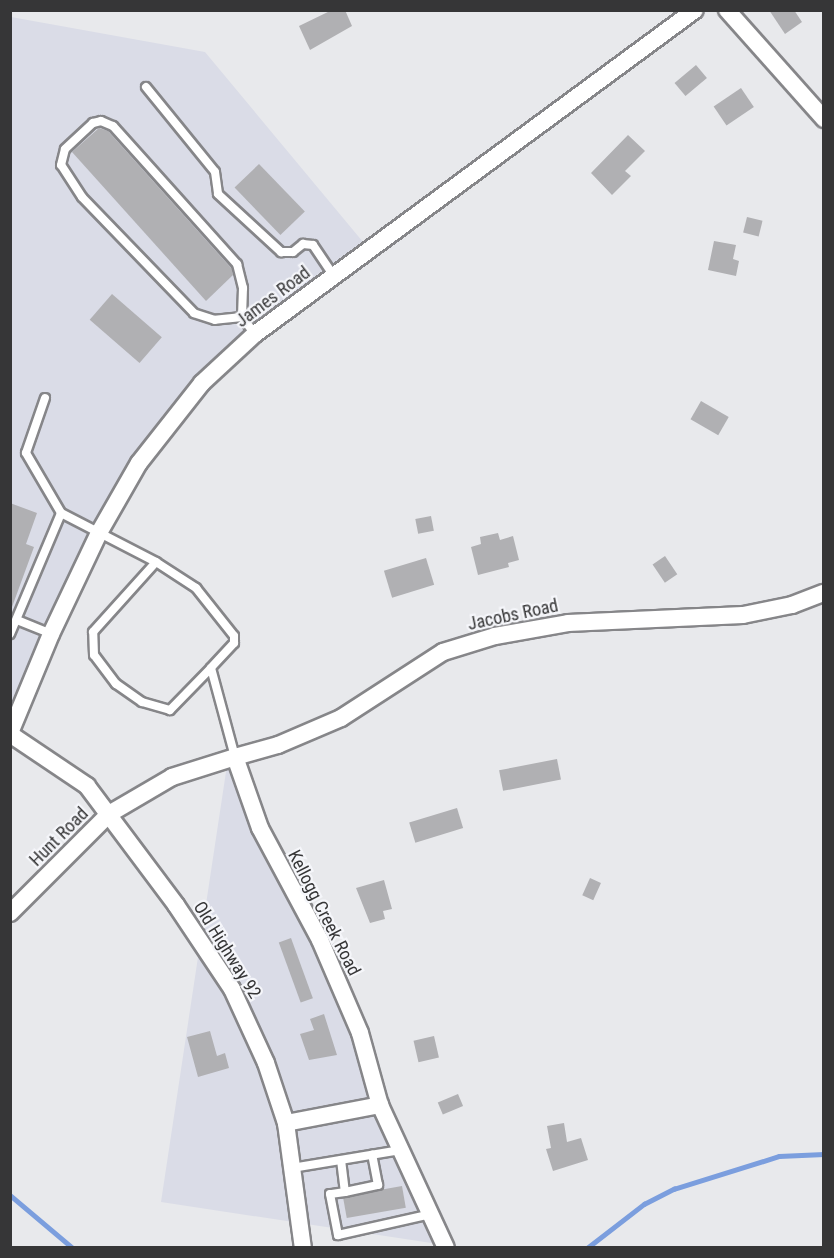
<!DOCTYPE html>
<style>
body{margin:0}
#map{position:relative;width:834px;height:1258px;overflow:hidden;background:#e8e9ec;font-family:"Roboto Condensed",sans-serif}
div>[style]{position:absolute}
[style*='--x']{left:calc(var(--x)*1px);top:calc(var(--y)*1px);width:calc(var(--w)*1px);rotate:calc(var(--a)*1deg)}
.built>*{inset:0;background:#dadce7}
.stream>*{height:4.5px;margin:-2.25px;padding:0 2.25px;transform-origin:2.25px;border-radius:2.25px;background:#7b9ede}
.building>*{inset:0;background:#b0b0b3;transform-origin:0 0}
.roads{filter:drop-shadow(2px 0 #868689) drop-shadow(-2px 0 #868689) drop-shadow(0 2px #868689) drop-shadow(0 -2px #868689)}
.lane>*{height:8px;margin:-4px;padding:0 4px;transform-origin:4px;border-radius:4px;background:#fff}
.street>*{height:16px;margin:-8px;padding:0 8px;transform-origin:8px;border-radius:8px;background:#fff}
span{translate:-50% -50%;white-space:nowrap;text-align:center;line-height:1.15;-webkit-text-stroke:4.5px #f5f6fa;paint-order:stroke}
.street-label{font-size:18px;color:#363637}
.frame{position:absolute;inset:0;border:12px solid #363637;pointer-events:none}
</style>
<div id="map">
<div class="built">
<i style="clip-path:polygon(11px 17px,205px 52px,368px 248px,183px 398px,97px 528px,11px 722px)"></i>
<i style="clip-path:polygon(229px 752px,451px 1246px,161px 1202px)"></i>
</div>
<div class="stream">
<i style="--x:10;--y:1195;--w:82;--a:40.1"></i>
<i style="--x:587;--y:1248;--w:72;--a:-37.7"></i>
<i style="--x:644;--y:1204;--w:34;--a:-27"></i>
<i style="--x:674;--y:1189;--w:110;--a:-17.4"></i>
<i style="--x:779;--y:1156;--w:45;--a:-2.5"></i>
</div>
<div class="building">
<i style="clip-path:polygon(332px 10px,345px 10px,352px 26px,310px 50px,299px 26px)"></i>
<i style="clip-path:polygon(769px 10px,794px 10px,802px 22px,785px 34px)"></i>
<i style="left:696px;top:65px;width:17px;height:28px;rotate:50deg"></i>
<i style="left:741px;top:88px;width:23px;height:33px;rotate:56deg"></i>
<i style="clip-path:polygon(99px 128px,108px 131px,232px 269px,233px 275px,206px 301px,72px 152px)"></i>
<i style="clip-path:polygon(628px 135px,645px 151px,625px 171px,631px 176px,612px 195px,591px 173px)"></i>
<i style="left:259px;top:164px;width:66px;height:34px;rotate:46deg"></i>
<i style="left:747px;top:217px;width:16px;height:16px;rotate:14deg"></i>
<i style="clip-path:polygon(714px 241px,736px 245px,733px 259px,739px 261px,736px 276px,708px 270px)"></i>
<i style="left:112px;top:294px;width:66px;height:34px;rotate:41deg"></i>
<i style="left:701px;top:401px;width:32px;height:21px;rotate:30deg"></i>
<i style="clip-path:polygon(10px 503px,37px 513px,26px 544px,34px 547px,12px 607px)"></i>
<i style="left:431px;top:516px;width:15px;height:16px;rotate:79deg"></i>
<i style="clip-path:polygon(498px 533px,500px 540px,513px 536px,519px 560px,508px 563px,509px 567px,478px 575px,471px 547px,481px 544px,480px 537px)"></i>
<i style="left:665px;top:556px;width:22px;height:15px;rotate:56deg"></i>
<i style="left:426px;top:558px;width:28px;height:44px;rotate:73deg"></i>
<i style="left:557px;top:759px;width:21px;height:59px;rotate:79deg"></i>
<i style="left:457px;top:808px;width:21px;height:50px;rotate:73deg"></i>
<i style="left:590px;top:878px;width:12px;height:19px;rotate:24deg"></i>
<i style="clip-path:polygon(384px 880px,392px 909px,383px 911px,385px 919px,370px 923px,356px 888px)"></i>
<i style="left:291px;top:938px;width:64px;height:13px;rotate:70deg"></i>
<i style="clip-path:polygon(324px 1014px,337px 1055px,309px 1060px,300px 1034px,314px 1030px,310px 1019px)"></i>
<i style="clip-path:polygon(210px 1031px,217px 1056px,225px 1053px,229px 1068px,198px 1077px,187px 1037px)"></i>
<i style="left:434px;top:1036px;width:22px;height:21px;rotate:77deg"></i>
<i style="left:458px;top:1094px;width:13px;height:22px;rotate:67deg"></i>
<i style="clip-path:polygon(564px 1123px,567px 1142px,581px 1138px,588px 1160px,553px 1171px,546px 1149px,551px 1148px,547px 1126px)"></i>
<i style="left:402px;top:1186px;width:22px;height:60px;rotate:80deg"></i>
</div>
<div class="roads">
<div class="lane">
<i style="--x:146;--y:87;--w:109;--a:50.9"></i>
<i style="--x:215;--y:172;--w:22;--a:82"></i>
<i style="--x:218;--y:194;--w:86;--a:42.6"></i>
<i style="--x:281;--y:252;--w:12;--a:0"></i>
<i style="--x:293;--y:252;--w:13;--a:-39"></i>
<i style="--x:303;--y:244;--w:10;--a:6"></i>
<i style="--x:313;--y:245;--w:37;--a:56"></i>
<i style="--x:242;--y:317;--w:27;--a:174"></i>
<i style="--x:215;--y:320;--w:22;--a:-162"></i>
<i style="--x:194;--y:313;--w:161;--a:-134"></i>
<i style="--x:82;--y:197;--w:38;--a:-123"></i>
<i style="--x:61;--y:165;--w:16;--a:-76"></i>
<i style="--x:65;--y:149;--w:38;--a:-43"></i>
<i style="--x:93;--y:123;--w:8;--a:-14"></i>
<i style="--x:101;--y:121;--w:13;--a:23"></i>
<i style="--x:113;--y:126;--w:186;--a:48.1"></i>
<i style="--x:237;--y:264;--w:25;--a:76"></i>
<i style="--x:243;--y:288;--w:29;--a:92"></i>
<i style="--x:242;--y:317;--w:21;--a:53"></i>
<i style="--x:45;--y:398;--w:58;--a:109.1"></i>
<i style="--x:26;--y:453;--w:69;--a:59.7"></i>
<i style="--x:17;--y:620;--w:37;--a:22"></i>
<i style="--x:10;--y:634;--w:131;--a:-67.1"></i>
<i style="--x:61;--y:513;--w:107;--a:27.3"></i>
<i style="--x:211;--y:668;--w:59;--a:134.3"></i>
<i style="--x:170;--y:710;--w:29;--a:-164"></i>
<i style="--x:142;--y:702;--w:32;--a:-145"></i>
<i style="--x:116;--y:684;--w:36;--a:-127"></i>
<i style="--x:94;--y:655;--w:23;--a:-92"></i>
<i style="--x:93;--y:632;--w:94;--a:-48"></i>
<i style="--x:156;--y:562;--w:48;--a:33"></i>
<i style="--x:196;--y:588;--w:61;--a:51.6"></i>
<i style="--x:234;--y:636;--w:7;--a:90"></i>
<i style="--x:234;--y:643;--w:34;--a:133"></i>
<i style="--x:211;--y:668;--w:92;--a:74.9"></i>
<i style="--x:341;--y:1160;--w:32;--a:83"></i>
<i style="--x:345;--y:1192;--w:34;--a:-12"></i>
<i style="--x:378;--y:1185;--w:31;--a:-101"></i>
<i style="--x:292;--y:1168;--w:110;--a:-9.4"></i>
<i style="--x:345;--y:1192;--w:15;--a:172"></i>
<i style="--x:330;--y:1194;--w:42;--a:79"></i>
<i style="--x:338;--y:1235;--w:95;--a:-12.7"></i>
</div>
<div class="street">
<i style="--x:727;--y:10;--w:146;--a:48.3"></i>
<i style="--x:10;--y:733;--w:107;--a:-67.5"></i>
<i style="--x:51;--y:634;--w:114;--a:-64.6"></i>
<i style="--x:100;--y:531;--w:78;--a:-60.2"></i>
<i style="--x:139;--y:463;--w:102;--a:-51.8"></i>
<i style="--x:202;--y:383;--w:72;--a:-42.8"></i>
<i style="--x:255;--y:334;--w:546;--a:-36.37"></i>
<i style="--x:10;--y:734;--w:93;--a:34"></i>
<i style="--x:87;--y:786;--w:149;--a:53.2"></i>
<i style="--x:176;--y:905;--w:101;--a:56.3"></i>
<i style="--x:232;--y:989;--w:81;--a:65.3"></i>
<i style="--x:266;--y:1063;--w:63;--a:71.6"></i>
<i style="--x:286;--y:1123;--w:126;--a:82.3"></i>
<i style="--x:235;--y:757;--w:45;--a:-15.6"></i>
<i style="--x:278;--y:745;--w:69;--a:-23.2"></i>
<i style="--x:341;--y:718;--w:121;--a:-32.9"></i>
<i style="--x:443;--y:652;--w:54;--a:-17.1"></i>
<i style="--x:495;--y:636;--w:74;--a:-10.1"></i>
<i style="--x:568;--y:623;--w:175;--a:-2.6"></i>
<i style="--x:743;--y:615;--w:50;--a:-11.5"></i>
<i style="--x:792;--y:605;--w:34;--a:-21"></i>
<i style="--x:10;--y:913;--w:140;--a:-45"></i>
<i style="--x:109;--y:814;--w:73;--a:-30.4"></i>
<i style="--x:172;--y:777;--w:66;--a:-17.6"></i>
<i style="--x:235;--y:757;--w:75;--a:70.6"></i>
<i style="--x:260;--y:828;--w:127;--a:61.8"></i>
<i style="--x:320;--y:940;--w:101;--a:66.7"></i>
<i style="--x:360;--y:1033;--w:75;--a:74.5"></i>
<i style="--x:380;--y:1105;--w:157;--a:65.2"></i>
<i style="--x:286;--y:1123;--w:96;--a:-10.8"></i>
</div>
</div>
<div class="street-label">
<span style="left:273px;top:297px;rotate:-37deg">James Road</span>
<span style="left:513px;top:615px;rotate:-12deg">Jacobs Road</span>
<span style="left:59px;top:837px;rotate:-45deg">Hunt Road</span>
<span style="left:324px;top:913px;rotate:63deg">Kellogg Creek Road</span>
<span style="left:227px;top:950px;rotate:58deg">Old Highway 92</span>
</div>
<div class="frame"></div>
</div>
